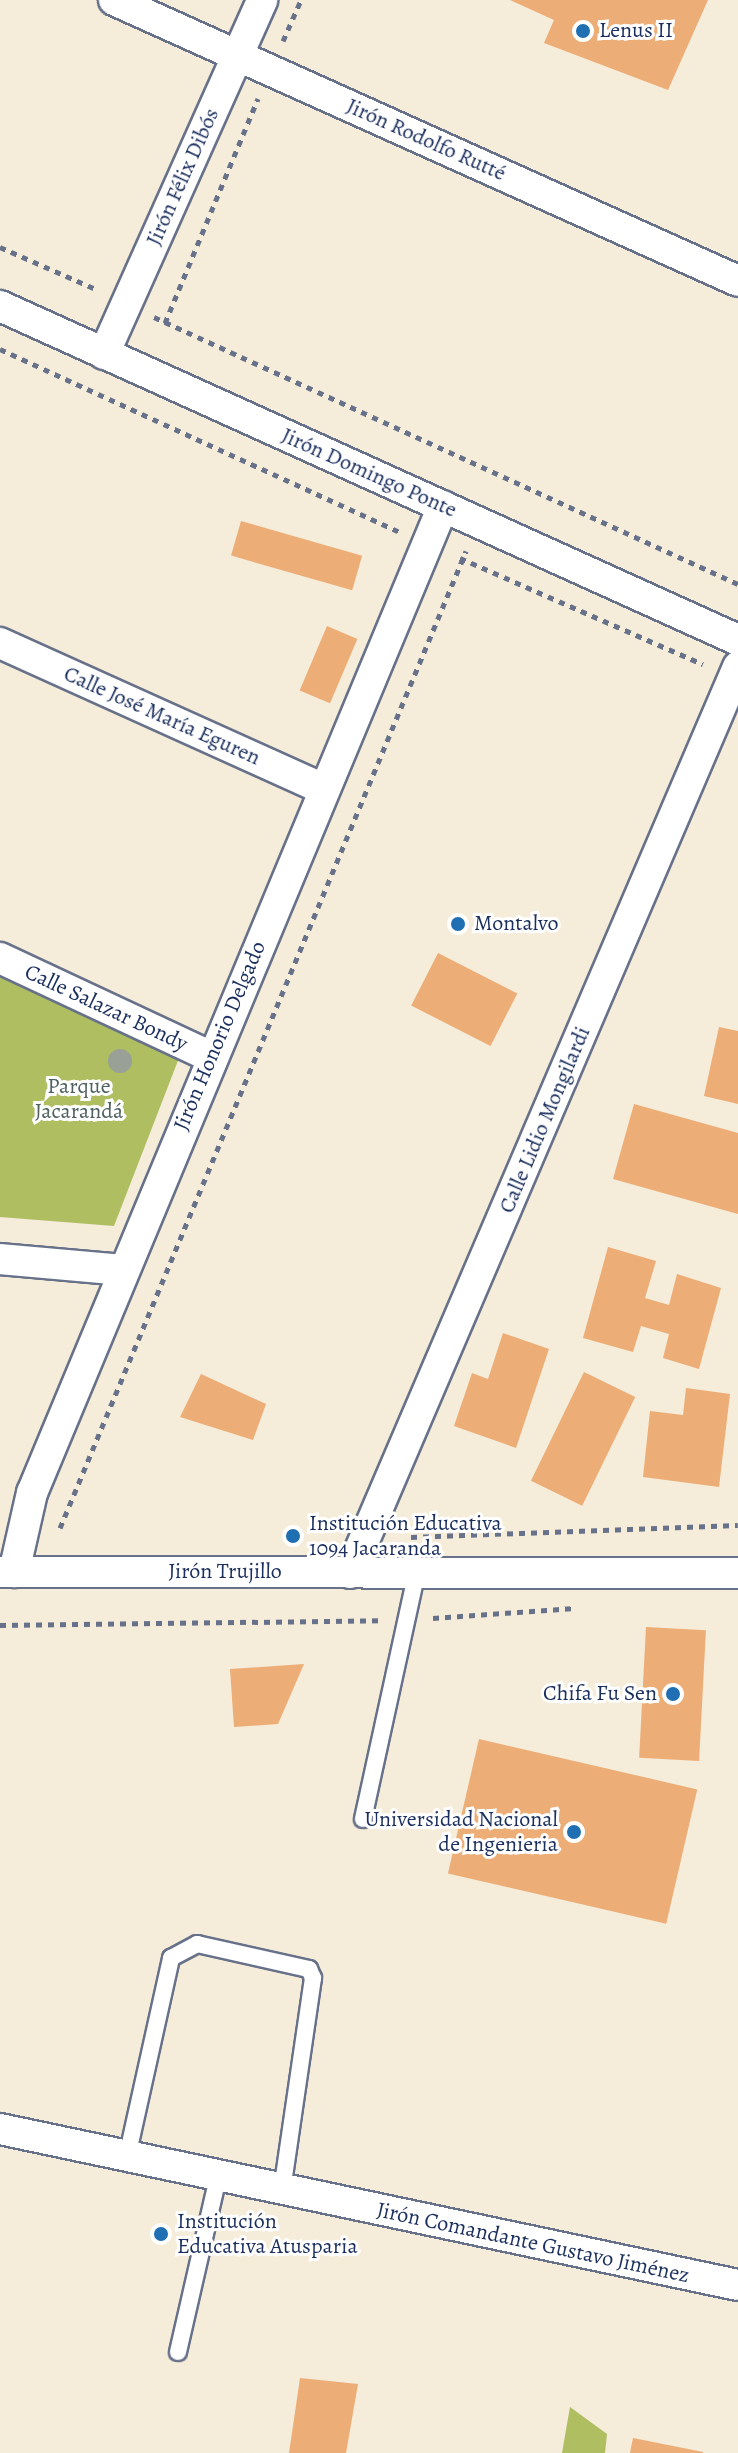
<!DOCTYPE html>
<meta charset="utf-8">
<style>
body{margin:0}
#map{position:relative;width:738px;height:2453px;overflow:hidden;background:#f5ecd9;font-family:Alegreya,serif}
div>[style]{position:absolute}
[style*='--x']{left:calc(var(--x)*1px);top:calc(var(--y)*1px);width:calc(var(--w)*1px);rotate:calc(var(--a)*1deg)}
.green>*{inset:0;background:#aebe61}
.building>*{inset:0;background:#edad76;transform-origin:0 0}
.path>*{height:5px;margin-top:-2.5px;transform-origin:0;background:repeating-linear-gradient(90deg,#677189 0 6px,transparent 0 12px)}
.roads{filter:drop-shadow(2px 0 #677189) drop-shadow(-2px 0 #677189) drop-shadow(0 2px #677189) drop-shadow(0 -2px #677189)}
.service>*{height:16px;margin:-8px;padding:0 8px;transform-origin:8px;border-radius:8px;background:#fff}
.minor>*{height:30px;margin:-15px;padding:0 15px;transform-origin:15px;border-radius:15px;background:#fff}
.trees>*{width:24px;height:24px;margin:-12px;border-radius:50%;background:#99a096}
.dots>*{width:22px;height:22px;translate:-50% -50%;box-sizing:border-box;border:4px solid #fff;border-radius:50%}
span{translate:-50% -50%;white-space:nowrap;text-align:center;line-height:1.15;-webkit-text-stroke:6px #fff;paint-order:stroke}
.poi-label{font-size:22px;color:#1b2f5e}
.left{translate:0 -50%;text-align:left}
.right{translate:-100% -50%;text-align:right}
.street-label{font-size:22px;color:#1b2f5e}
.park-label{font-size:22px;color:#4e615f}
</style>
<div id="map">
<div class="green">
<i style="clip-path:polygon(0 977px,179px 1058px,114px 1226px,0 1217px)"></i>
<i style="clip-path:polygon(570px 2407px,607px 2434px,605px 2453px,562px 2453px)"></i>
</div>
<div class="building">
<i style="clip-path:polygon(510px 0,708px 0,668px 90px,544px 43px,554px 20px)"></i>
<i style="left:241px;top:521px;width:126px;height:36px;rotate:16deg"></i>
<i style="left:327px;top:626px;width:33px;height:70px;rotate:23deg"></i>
<i style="left:438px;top:953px;width:89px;height:59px;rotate:27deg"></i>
<i style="clip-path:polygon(719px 1027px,738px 1031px,738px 1104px,704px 1096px)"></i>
<i style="clip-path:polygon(634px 1104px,738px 1133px,738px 1214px,613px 1179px)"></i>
<i style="clip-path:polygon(608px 1247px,656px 1261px,645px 1298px,669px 1305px,677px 1274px,721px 1288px,699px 1369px,663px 1358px,669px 1334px,641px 1326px,633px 1352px,583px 1338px)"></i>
<i style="clip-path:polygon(503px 1333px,549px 1349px,516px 1448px,454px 1426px,472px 1373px,488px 1379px)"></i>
<i style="left:584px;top:1372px;width:57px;height:121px;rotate:26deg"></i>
<i style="clip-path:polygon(201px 1374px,266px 1404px,253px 1440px,180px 1417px)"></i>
<i style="clip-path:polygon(686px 1388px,730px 1394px,719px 1487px,643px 1477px,650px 1411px,683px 1415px)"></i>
<i style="left:646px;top:1627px;width:60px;height:131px;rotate:3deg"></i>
<i style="clip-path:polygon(304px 1664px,278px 1724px,234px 1727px,230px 1669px)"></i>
<i style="left:479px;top:1739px;width:224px;height:138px;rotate:13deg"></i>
<i style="clip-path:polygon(300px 2378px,358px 2384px,346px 2453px,289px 2453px)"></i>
<i style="clip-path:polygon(633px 2438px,703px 2452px,703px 2453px,630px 2453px)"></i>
</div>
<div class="path">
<i style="--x:283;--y:41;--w:45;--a:-66.3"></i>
<i style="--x:0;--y:247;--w:107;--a:23.7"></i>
<i style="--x:154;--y:317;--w:642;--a:24.57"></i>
<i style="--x:165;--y:323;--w:243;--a:-67.5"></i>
<i style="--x:0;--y:349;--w:439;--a:24.6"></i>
<i style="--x:460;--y:558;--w:265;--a:23.6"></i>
<i style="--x:60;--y:1528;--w:1058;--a:-67.43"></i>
<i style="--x:411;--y:1537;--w:327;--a:-2.1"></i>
<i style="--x:433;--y:1618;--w:142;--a:-4"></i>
<i style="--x:0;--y:1625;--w:383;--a:-0.7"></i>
</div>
<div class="roads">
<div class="service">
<i style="--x:363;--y:1819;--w:253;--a:-77.7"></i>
<i style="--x:127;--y:2157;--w:204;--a:-77.5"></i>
<i style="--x:171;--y:1958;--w:30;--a:-28"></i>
<i style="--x:197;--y:1944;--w:115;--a:12.6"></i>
<i style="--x:309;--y:1969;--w:10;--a:66"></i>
<i style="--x:313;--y:1978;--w:215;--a:98.3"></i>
<i style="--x:178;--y:2352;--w:180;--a:-77.1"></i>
</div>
<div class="minor">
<i style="--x:114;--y:0;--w:684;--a:24.24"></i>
<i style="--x:0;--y:306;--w:810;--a:24.35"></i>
<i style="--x:104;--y:354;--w:388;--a:-65.9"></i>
<i style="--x:0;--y:643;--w:355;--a:24.3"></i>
<i style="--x:0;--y:958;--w:233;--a:25.1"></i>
<i style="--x:0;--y:1259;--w:123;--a:5.1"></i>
<i style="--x:0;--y:1572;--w:738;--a:0.08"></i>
<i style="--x:14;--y:1572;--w:81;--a:-77.2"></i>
<i style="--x:32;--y:1493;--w:1069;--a:-67.39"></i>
<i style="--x:350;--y:1573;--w:986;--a:-66.82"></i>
<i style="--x:0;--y:2129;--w:754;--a:11.94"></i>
</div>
</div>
<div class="trees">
<i style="left:120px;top:1061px"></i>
</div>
<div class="dots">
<i style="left:583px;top:31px;background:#1f6fb2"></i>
<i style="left:458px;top:924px;background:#1f6fb2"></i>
<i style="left:293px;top:1536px;background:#1f6fb2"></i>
<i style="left:673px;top:1694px;background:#1f6fb2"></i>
<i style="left:574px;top:1832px;background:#1f6fb2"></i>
<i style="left:161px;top:2234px;background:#1f6fb2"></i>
</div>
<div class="poi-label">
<span class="left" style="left:599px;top:31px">Lenus II</span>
<span class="left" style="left:474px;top:924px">Montalvo</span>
<span class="left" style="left:309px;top:1536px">Institución Educativa<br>1094 Jacaranda</span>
<span class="right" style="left:657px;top:1694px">Chifa Fu Sen</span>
<span class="right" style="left:558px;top:1832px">Universidad Nacional<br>de Ingenieria</span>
<span class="left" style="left:177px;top:2234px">Institución<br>Educativa Atusparia</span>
</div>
<div class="street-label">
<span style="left:426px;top:140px;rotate:24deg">Jirón Rodolfo Rutté</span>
<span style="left:183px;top:177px;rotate:-66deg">Jirón Félix Dibós</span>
<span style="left:369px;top:473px;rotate:24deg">Jirón Domingo Ponte</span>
<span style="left:162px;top:716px;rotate:24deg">Calle José María Eguren</span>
<span style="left:106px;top:1008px;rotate:25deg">Calle Salazar Bondy</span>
<span style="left:220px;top:1036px;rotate:-67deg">Jirón Honorio Delgado</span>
<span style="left:545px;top:1120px;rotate:-67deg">Calle Lidio Mongilardi</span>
<span style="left:225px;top:1572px">Jirón Trujillo</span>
<span style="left:533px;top:2243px;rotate:12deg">Jirón Comandante Gustavo Jiménez</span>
</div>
<div class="park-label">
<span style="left:79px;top:1099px">Parque<br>Jacarandá</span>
</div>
</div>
